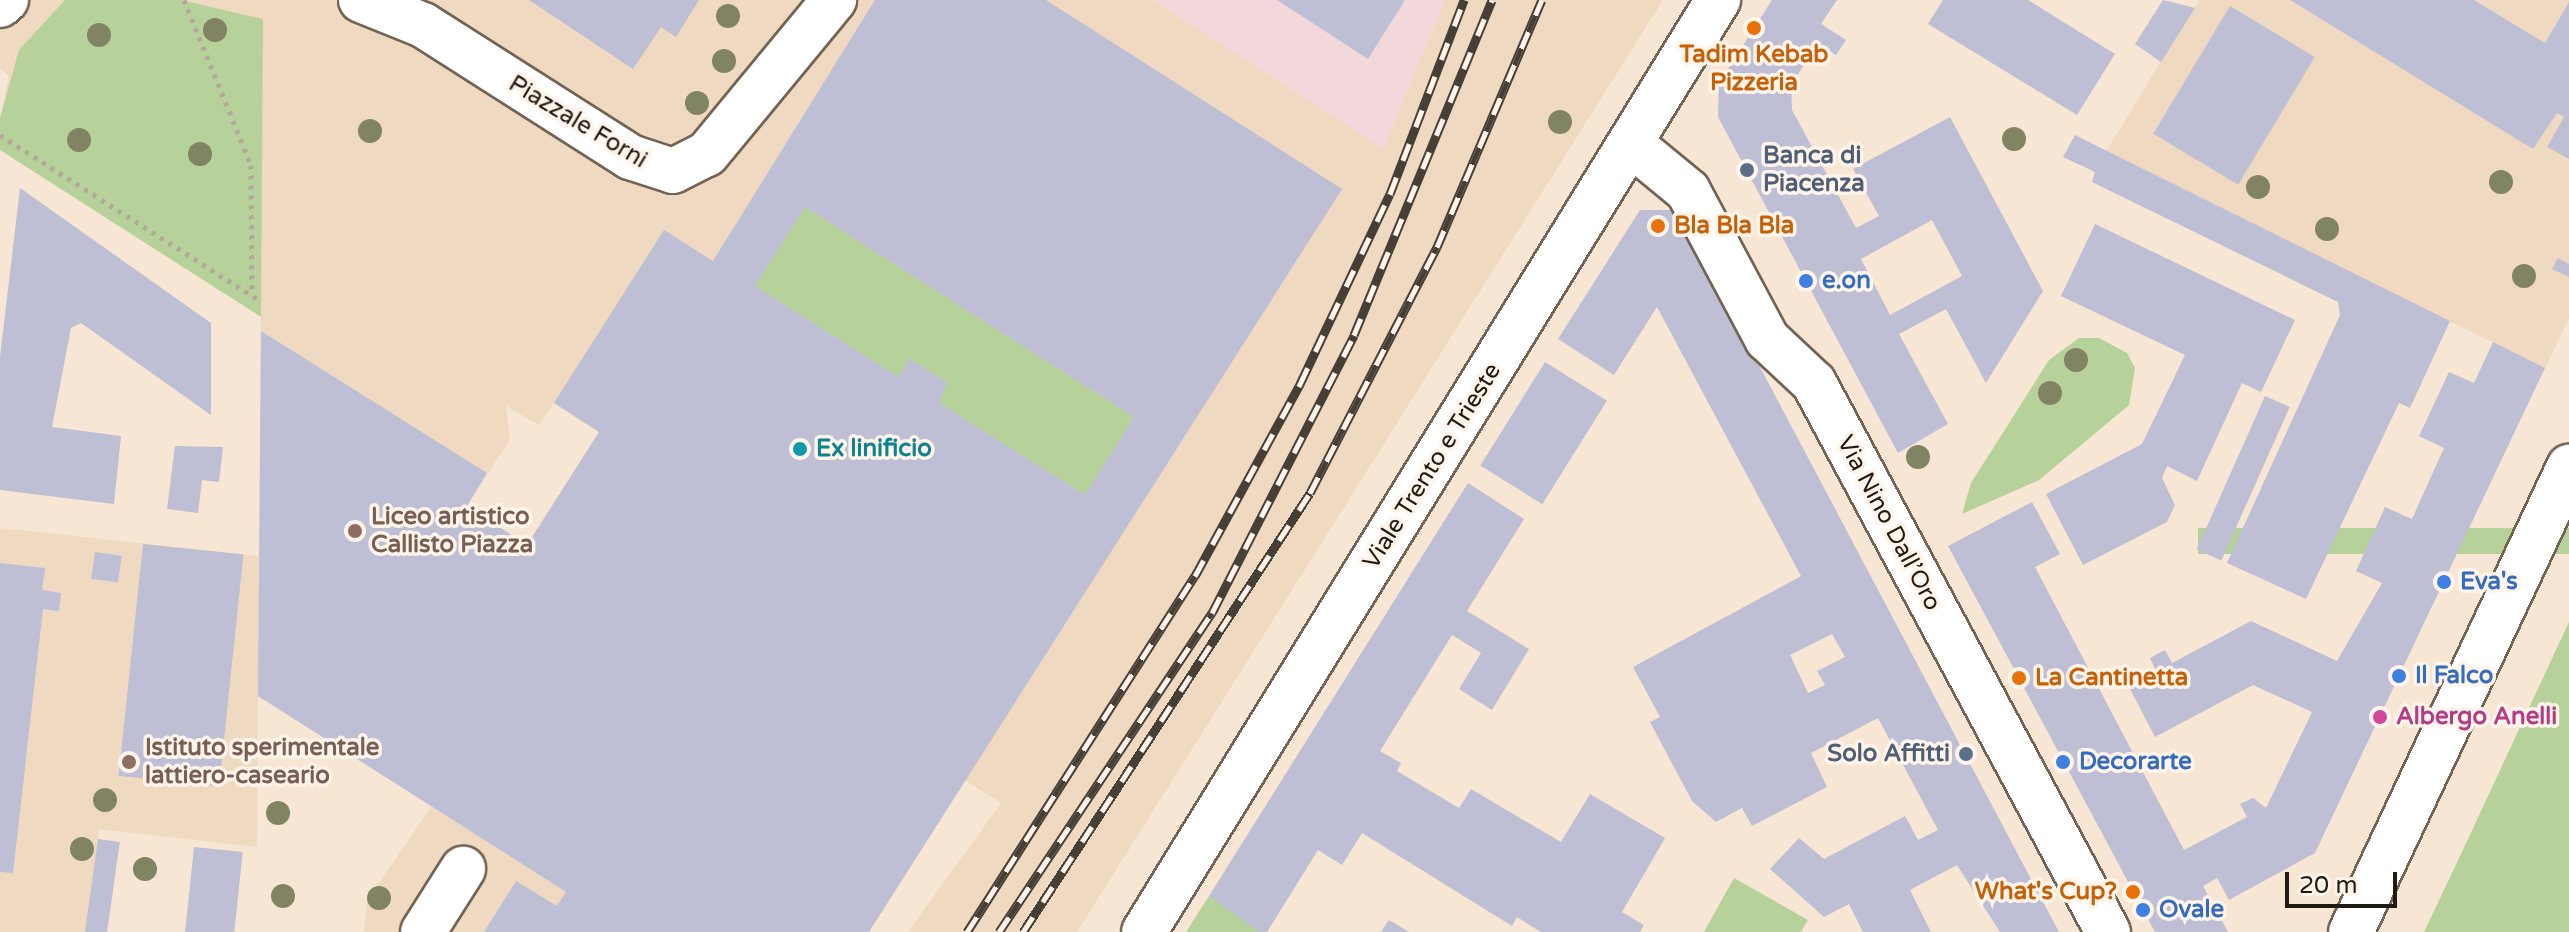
<!DOCTYPE html>
<meta charset="utf-8">
<style>
body{margin:0}
#map{position:relative;width:2569px;height:932px;overflow:hidden;background:#f6e6d3;font-family:"Varela Round",sans-serif}
div>[style]{position:absolute}
[style*='--x']{left:calc(var(--x)*1px);top:calc(var(--y)*1px);width:calc(var(--w)*1px);rotate:calc(var(--a)*1deg)}
.built>*{inset:0;background:#efdac1}
.industrial>*{inset:0;background:#f2d7db}
.green>*{inset:0;background:#b6d29a;transform-origin:0 0}
.building>*{inset:0;background:#bebed4;transform-origin:0 0}
.path>*{height:5px;margin-top:-2.5px;transform-origin:0;background:repeating-linear-gradient(90deg,#b4a898 0 4px,transparent 0 10px)}
.roads{filter:drop-shadow(2px 0 #726454) drop-shadow(-2px 0 #726454) drop-shadow(0 2px #726454) drop-shadow(0 -2px #726454)}
.minor>*{height:44px;margin:-22px;padding:0 22px;transform-origin:22px;border-radius:22px;background:#fff}
.rail>*{height:9px;margin-top:-4.5px;transform-origin:0;background:repeating-linear-gradient(90deg,#fef4e9 0 18px,#463f36 0 36px);box-sizing:border-box;border-block:2px solid #463f36}
.trees>*{width:24px;height:24px;margin:-12px;border-radius:50%;background:#818463}
.dots>*{width:22px;height:22px;translate:-50% -50%;box-sizing:border-box;border:4px solid #fef4e9;border-radius:50%}
span{translate:-50% -50%;white-space:nowrap;text-align:center;line-height:1.15;-webkit-text-stroke:7px #fef4e9;paint-order:stroke}
.food-label{font-size:24px;color:#c56008;font-weight:700}
.left{translate:0 -50%;text-align:left}
.right{translate:-100% -50%;text-align:right}
.street-label{font-size:24px;color:#1f1a13}
.service-label{font-size:24px;color:#4e5e75;font-weight:700}
.shop-label{font-size:24px;color:#366cbe;font-weight:700}
.culture-label{font-size:24px;color:#0d838f;font-weight:700}
.education-label{font-size:24px;color:#785e54;font-weight:700}
.hotel-label{font-size:24px;color:#b23c85;font-weight:700}
.scale{position:absolute;left:2285px;top:872px;width:112px;height:36px;box-sizing:border-box;border:4px solid #1f1a13;border-top:0;padding-left:10px;font-size:24px;line-height:28px;white-space:nowrap;color:#1f1a13;-webkit-text-stroke:6px #fef4e9;paint-order:stroke}
</style>
<div id="map">
<div class="built">
<i style="clip-path:polygon(0 0,1153px 0,1383px 148px,1445px 0,1663px 0,1077px 932px,908px 932px,1001px 803px,784px 666px,836px 583px,554px 403px,539px 425px,506px 406px,510px 439px,467px 506px,269px 702px,258px 697px,257px 847px,99px 829px,87px 932px,0 932px,0 528px,259px 556px,261px 301px,260px 291px,0 118px,9px 76px,0 68px)"></i>
<i style="clip-path:polygon(2199px 0,2569px 0,2569px 318px,2545px 368px,2105px 153px)"></i>
<i style="clip-path:polygon(432px 806px,629px 932px,364px 932px,367px 900px)"></i>
</div>
<div class="industrial">
<i style="clip-path:polygon(1153px 0,1445px 0,1383px 148px)"></i>
</div>
<div class="green">
<i style="clip-path:polygon(65px 0,181px 0,263px 19px,261px 317px,0 150px,0 118px,19px 50px)"></i>
<i style="clip-path:polygon(805px 207px,1134px 417px,1085px 495px,939px 403px,947px 382px,910px 359px,898px 377px,755px 286px)"></i>
<i style="clip-path:polygon(2079px 338px,2099px 338px,2127px 353px,2135px 368px,2129px 405px,2039px 480px,1962px 514px,1971px 483px,2049px 360px)"></i>
<i style="left:2569px;top:528px;width:26px;height:371px;rotate:90deg"></i>
<i style="clip-path:polygon(2569px 622px,2569px 932px,2424px 932px,2461px 854px)"></i>
<i style="clip-path:polygon(1734px 878px,1808px 920px,1801px 932px,1704px 932px)"></i>
<i style="clip-path:polygon(1209px 896px,1261px 929px,1259px 932px,1186px 932px)"></i>
</div>
<div class="building">
<i style="clip-path:polygon(529px 0,699px 0,676px 37px,661px 27px,633px 69px)"></i>
<i style="clip-path:polygon(evenodd,875px 0,1046px 0,1342px 189px,869px 932px,484px 932px,516px 881px,557px 906px,566px 892px,258px 696px,261px 331px,487px 473px,467px 506px,527px 545px,599px 432px,554px 403px,664px 230px,713px 261px,875px 0,805px 207px,1134px 417px,1085px 495px,939px 403px,947px 382px,910px 359px,898px 377px,755px 286px,805px 207px)"></i>
<i style="clip-path:polygon(1277px 0,1405px 0,1368px 59px)"></i>
<i style="clip-path:polygon(evenodd,1772px 0,1837px 0,1821px 24px,1846px 40px,1836px 55px,1818px 43px,1791px 85px,1792px 110px,1856px 228px,1879px 216px,1853px 169px,1950px 117px,2043px 291px,1986px 383px,1946px 309px,1899px 334px,1948px 424px,1898px 453px,1718px 117px,1719px 83px,1772px 0,1932px 220px,1962px 276px,1890px 315px,1861px 259px,1932px 220px)"></i>
<i style="clip-path:polygon(1943px 0,2028px 0,2115px 54px,2077px 115px,1928px 24px)"></i>
<i style="clip-path:polygon(2163px 0,2195px 8px,2161px 62px,2135px 44px)"></i>
<i style="clip-path:polygon(2290px 0,2474px 0,2545px 43px,2569px 2px,2569px 159px,2547px 147px,2564px 117px,2557px 113px,2533px 149px)"></i>
<i style="left:2230px;top:6px;width:99px;height:149px;rotate:31deg"></i>
<i style="clip-path:polygon(2075px 135px,2450px 321px,2410px 408px,2399px 403px,2306px 599px,2227px 563px,2340px 315px,2338px 302px,2092px 182px,2095px 172px,2063px 157px)"></i>
<i style="clip-path:polygon(20px 188px,211px 323px,211px 415px,81px 323px,71px 328px,52px 427px,121px 436px,114px 504px,0 490px,0 357px)"></i>
<i style="clip-path:polygon(evenodd,1640px 210px,1677px 210px,2059px 932px,2000px 932px,1957px 865px,1910px 890px,1931px 932px,1863px 932px,1849px 904px,1824px 917px,1770px 869px,1799px 838px,1824px 859px,1905px 816px,1918px 840px,1938px 830px,1878px 718px,1811px 753px,1827px 787px,1752px 826px,1742px 808px,1716px 822px,1692px 801px,1650px 722px,1660px 717px,1633px 667px,1801px 576px,1657px 307px,1614px 375px,1558px 339px,1640px 210px,1832px 634px,1845px 657px,1817px 671px,1825px 685px,1808px 693px,1790px 655px,1832px 634px)"></i>
<i style="clip-path:polygon(2095px 224px,2295px 320px,2261px 392px,2242px 383px,2197px 481px,2167px 466px,2162px 478px,2175px 505px,2167px 522px,2083px 565px,2046px 494px,2142px 444px,2185px 355px,2061px 296px)"></i>
<i style="clip-path:polygon(2558px 258px,2569px 264px,2569px 277px,2552px 269px)"></i>
<i style="clip-path:polygon(2493px 342px,2545px 368px,2315px 853px,2229px 900px,2217px 878px,2203px 886px,2228px 932px,2155px 932px,1948px 546px,2032px 502px,2060px 554px,2035px 567px,2184px 850px,2247px 817px,2240px 804px,2253px 798px,2266px 808px,2312px 712px,2253px 685px,2155px 737px,2130px 689px,2157px 673px,2150px 658px,2165px 650px,2172px 663px,2251px 621px,2337px 661px,2382px 583px,2356px 571px,2385px 507px,2412px 519px,2444px 448px,2419px 436px,2449px 372px,2474px 383px)"></i>
<i style="left:1545px;top:362px;width:73px;height:122px;rotate:32deg"></i>
<i style="left:2265px;top:396px;width:27px;height:168px;rotate:24deg"></i>
<i style="clip-path:polygon(175px 446px,223px 447px,219px 482px,202px 480px,198px 513px,167px 509px)"></i>
<i style="clip-path:polygon(1468px 483px,1524px 519px,1467px 611px,1529px 649px,1492px 710px,1459px 689px,1481px 653px,1452px 635px,1380px 751px,1401px 763px,1397px 771px,1459px 808px,1471px 789px,1561px 842px,1590px 794px,1665px 838px,1622px 912px,1644px 925px,1640px 932px,1541px 932px,1517px 917px,1512px 926px,1362px 833px,1342px 865px,1318px 850px,1267px 932px,1259px 932px,1209px 896px)"></i>
<i style="left:143px;top:544px;width:101px;height:233px;rotate:6deg"></i>
<i style="left:95px;top:552px;width:27px;height:27px;rotate:8deg"></i>
<i style="clip-path:polygon(0 563px,45px 568px,42px 590px,61px 593px,59px 611px,43px 609px,13px 873px,0 872px)"></i>
<i style="left:98px;top:839px;width:22px;height:94px;rotate:8deg"></i>
<i style="left:194px;top:847px;width:49px;height:86px;rotate:6deg"></i>
<i style="clip-path:polygon(1389px 920px,1409px 932px,1381px 932px)"></i>
</div>
<div class="path">
<i style="--x:184;--y:0;--w:178;--a:67.9"></i>
<i style="--x:251;--y:165;--w:128;--a:89.6"></i>
<i style="--x:0;--y:135;--w:309;--a:32.5"></i>
</div>
<div class="roads">
<div class="minor">
<i style="--x:361;--y:0;--w:67;--a:22"></i>
<i style="--x:423;--y:25;--w:246;--a:32.5"></i>
<i style="--x:630;--y:157;--w:45;--a:18"></i>
<i style="--x:673;--y:171;--w:38;--a:-27"></i>
<i style="--x:707;--y:154;--w:200;--a:-50.5"></i>
<i style="--x:0;--y:5;--w:8;--a:-40"></i>
<i style="--x:1631;--y:144;--w:74;--a:39.5"></i>
<i style="--x:1688;--y:191;--w:168;--a:61.9"></i>
<i style="--x:1767;--y:339;--w:64;--a:43.1"></i>
<i style="--x:1814;--y:383;--w:623;--a:61.83"></i>
<i style="--x:423;--y:932;--w:75;--a:-57.6"></i>
<i style="--x:1144;--y:932;--w:1095;--a:-58.37"></i>
<i style="--x:2351;--y:932;--w:514;--a:-64.88"></i>
</div>
</div>
<div class="rail">
<i style="--x:967;--y:932;--w:423;--a:-57.4"></i>
<i style="--x:1195;--y:576;--w:219;--a:-61.3"></i>
<i style="--x:1300;--y:384;--w:210;--a:-64.7"></i>
<i style="--x:1390;--y:194;--w:208;--a:-69.1"></i>
<i style="--x:999;--y:932;--w:384;--a:-56.3"></i>
<i style="--x:1212;--y:613;--w:312;--a:-62.9"></i>
<i style="--x:1354;--y:335;--w:362;--a:-67.6"></i>
<i style="--x:1023;--y:932;--w:524;--a:-56.83"></i>
<i style="--x:1310;--y:493;--w:277;--a:-62.7"></i>
<i style="--x:1437;--y:247;--w:268;--a:-67"></i>
</div>
<div class="trees">
<i style="left:728px;top:16px"></i>
<i style="left:215px;top:30px"></i>
<i style="left:99px;top:35px"></i>
<i style="left:724px;top:61px"></i>
<i style="left:697px;top:103px"></i>
<i style="left:1560px;top:122px"></i>
<i style="left:370px;top:131px"></i>
<i style="left:2014px;top:139px"></i>
<i style="left:79px;top:140px"></i>
<i style="left:200px;top:154px"></i>
<i style="left:2501px;top:182px"></i>
<i style="left:2258px;top:187px"></i>
<i style="left:2327px;top:229px"></i>
<i style="left:2524px;top:276px"></i>
<i style="left:2076px;top:360px"></i>
<i style="left:2050px;top:393px"></i>
<i style="left:1918px;top:457px"></i>
<i style="left:105px;top:800px"></i>
<i style="left:278px;top:813px"></i>
<i style="left:82px;top:849px"></i>
<i style="left:145px;top:869px"></i>
<i style="left:283px;top:896px"></i>
<i style="left:379px;top:898px"></i>
</div>
<div class="dots">
<i style="left:1754px;top:28px;background:#e8710a"></i>
<i style="left:1747px;top:170px;background:#5c6f8a"></i>
<i style="left:1658px;top:226px;background:#e8710a"></i>
<i style="left:1806px;top:281px;background:#3f7fe0"></i>
<i style="left:800px;top:449px;background:#0f9aa8"></i>
<i style="left:355px;top:531px;background:#8d6e63"></i>
<i style="left:2444px;top:582px;background:#3f7fe0"></i>
<i style="left:2399px;top:676px;background:#3f7fe0"></i>
<i style="left:2019px;top:678px;background:#e8710a"></i>
<i style="left:2380px;top:717px;background:#d1479c"></i>
<i style="left:1966px;top:754px;background:#5c6f8a"></i>
<i style="left:129px;top:762px;background:#8d6e63"></i>
<i style="left:2063px;top:762px;background:#3f7fe0"></i>
<i style="left:2133px;top:892px;background:#e8710a"></i>
<i style="left:2143px;top:910px;background:#3f7fe0"></i>
</div>
<div class="food-label">
<span style="left:1754px;top:69px">Tadim Kebab<br>Pizzeria</span>
<span class="left" style="left:1674px;top:226px">Bla Bla Bla</span>
<span class="left" style="left:2035px;top:678px">La Cantinetta</span>
<span class="right" style="left:2117px;top:892px">What's Cup?</span>
</div>
<div class="street-label">
<span style="left:578px;top:122px;rotate:31deg">Piazzale Forni</span>
<span style="left:1432px;top:466px;rotate:-58deg">Viale Trento e Trieste</span>
<span style="left:1889px;top:523px;rotate:62deg">Via Nino Dall’Oro</span>
</div>
<div class="service-label">
<span class="left" style="left:1763px;top:170px">Banca di<br>Piacenza</span>
<span class="right" style="left:1950px;top:754px">Solo Affitti</span>
</div>
<div class="shop-label">
<span class="left" style="left:1822px;top:281px">e.on</span>
<span class="left" style="left:2460px;top:582px">Eva's</span>
<span class="left" style="left:2415px;top:676px">Il Falco</span>
<span class="left" style="left:2079px;top:762px">Decorarte</span>
<span class="left" style="left:2159px;top:910px">Ovale</span>
</div>
<div class="culture-label">
<span class="left" style="left:816px;top:449px">Ex linificio</span>
</div>
<div class="education-label">
<span class="left" style="left:371px;top:531px">Liceo artistico<br>Callisto Piazza</span>
<span class="left" style="left:145px;top:762px">Istituto sperimentale<br>lattiero-caseario</span>
</div>
<div class="hotel-label">
<span class="left" style="left:2396px;top:717px">Albergo Anelli</span>
</div>
<div class="scale">20 m</div>
</div>
